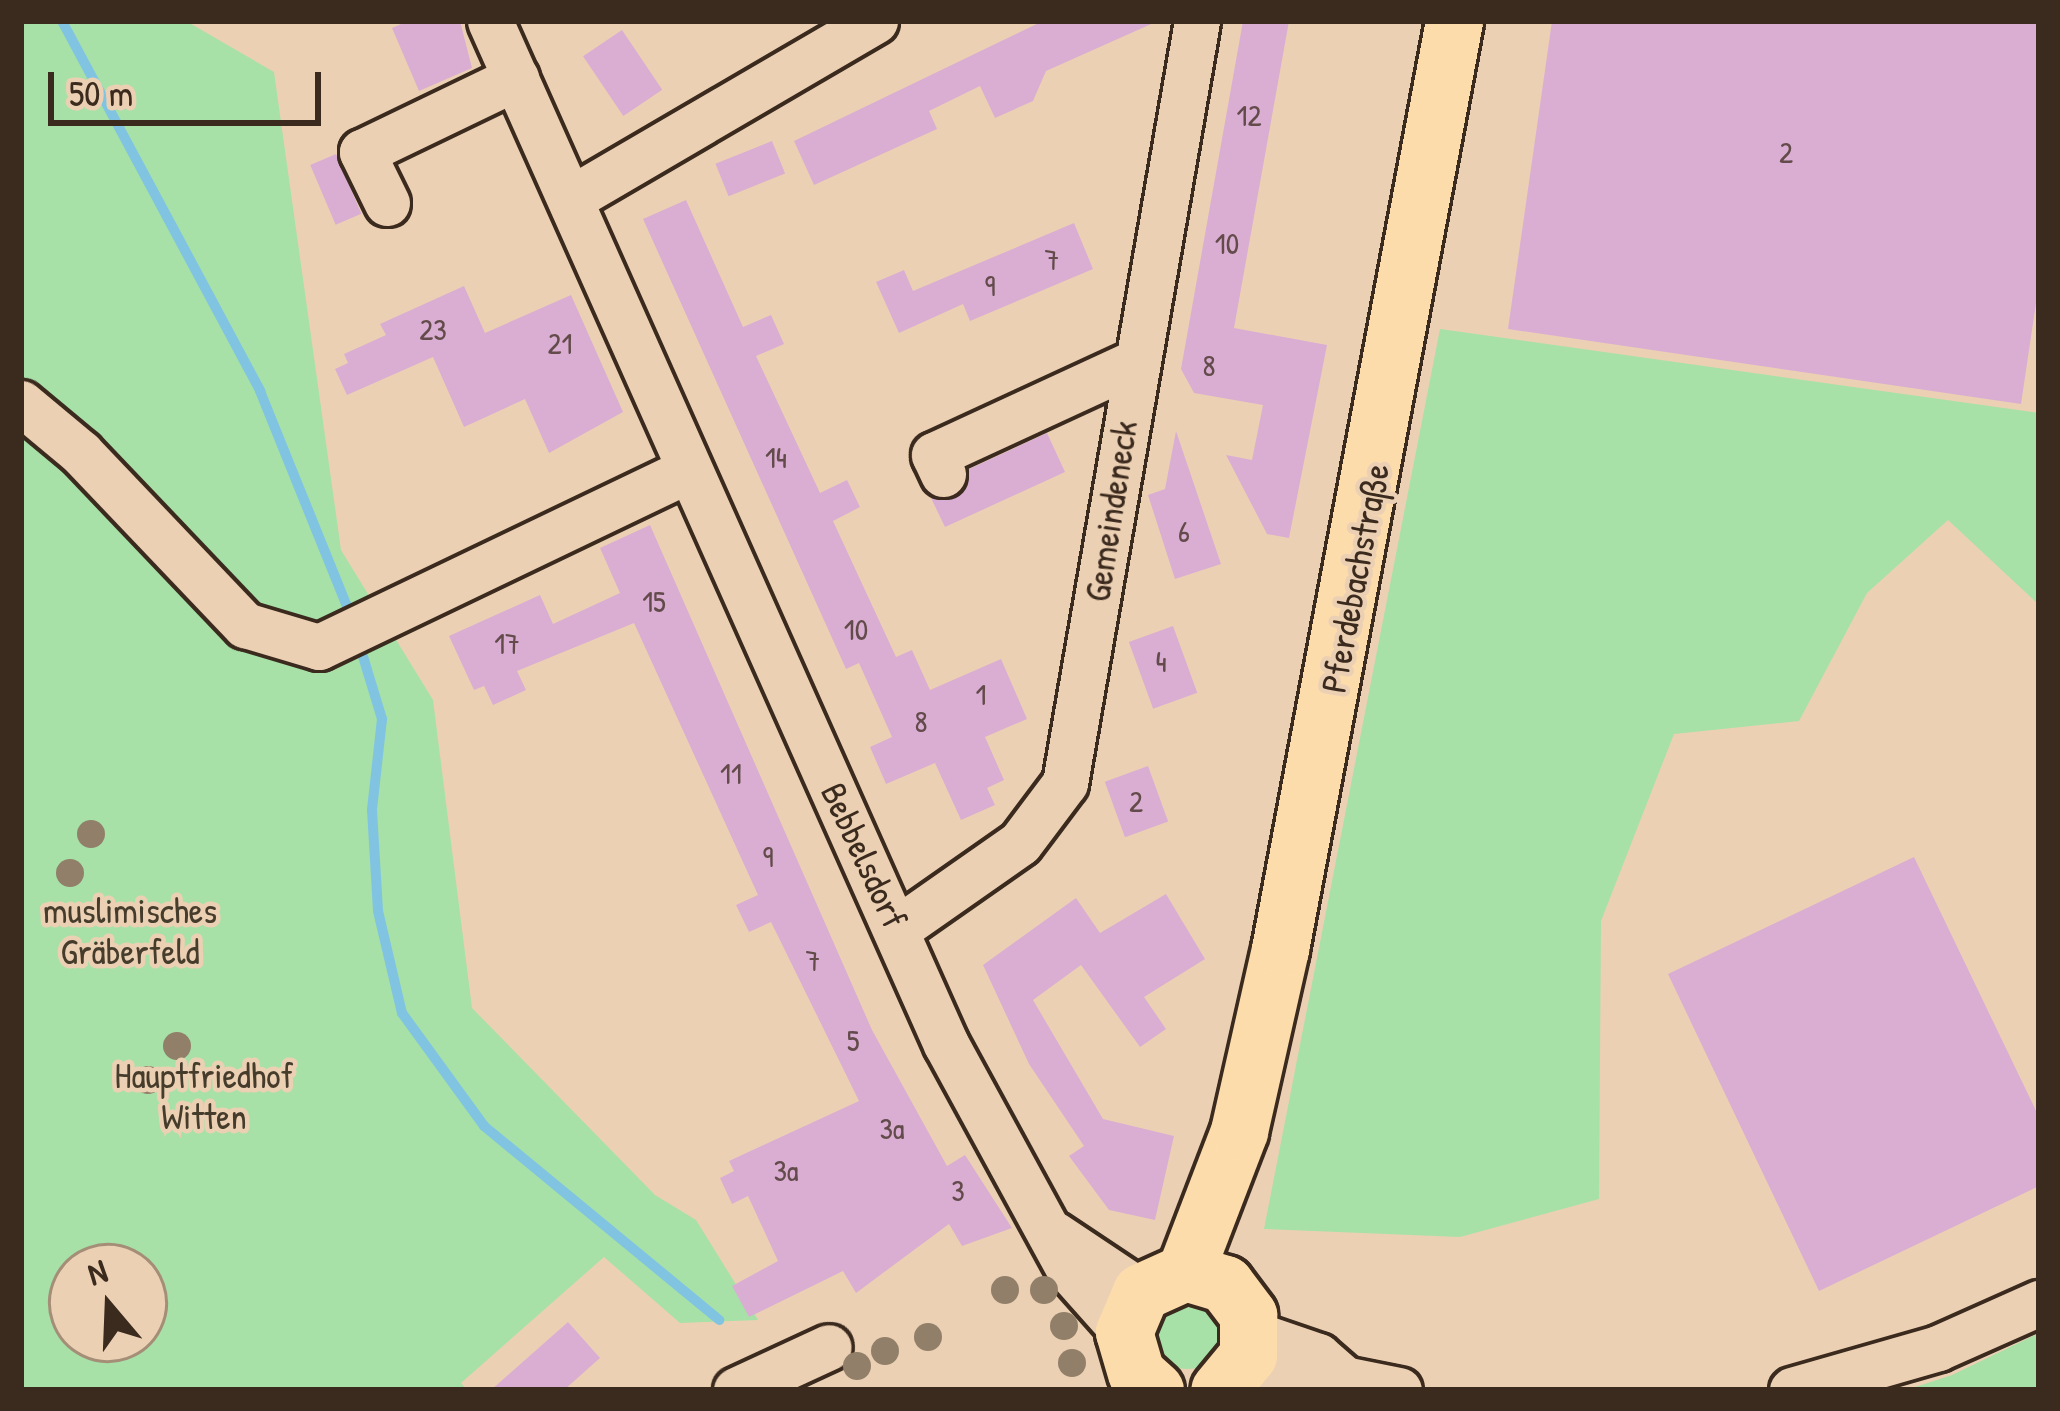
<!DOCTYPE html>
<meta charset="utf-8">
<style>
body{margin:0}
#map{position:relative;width:2060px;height:1411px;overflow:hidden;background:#ecd0b3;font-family:"Patrick Hand",sans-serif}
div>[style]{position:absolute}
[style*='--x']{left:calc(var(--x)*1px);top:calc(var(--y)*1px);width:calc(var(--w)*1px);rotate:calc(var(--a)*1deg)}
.green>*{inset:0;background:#a7e1a7}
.round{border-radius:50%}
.stream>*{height:10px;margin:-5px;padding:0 5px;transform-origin:5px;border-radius:5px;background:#81c4e2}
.building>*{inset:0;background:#daaed3;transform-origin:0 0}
.roads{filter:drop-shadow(3px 0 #3b2a1e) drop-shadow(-3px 0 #3b2a1e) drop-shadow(0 3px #3b2a1e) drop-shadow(0 -3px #3b2a1e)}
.minor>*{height:45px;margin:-22.5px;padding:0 22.5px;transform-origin:22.5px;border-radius:22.5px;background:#ecd0b3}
.major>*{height:57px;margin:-28.5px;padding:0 28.5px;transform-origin:28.5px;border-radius:28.5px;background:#fddcac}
.trees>*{width:28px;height:28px;margin:-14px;border-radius:50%;background:#917f69}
span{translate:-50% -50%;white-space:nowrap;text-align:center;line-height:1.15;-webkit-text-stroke:9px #ecd0b3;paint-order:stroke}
.number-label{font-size:30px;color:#634b4b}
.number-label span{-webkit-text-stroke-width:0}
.street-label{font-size:36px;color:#3b2a1e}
.park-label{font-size:36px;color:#463c2c}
.frame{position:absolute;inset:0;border:24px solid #3b2a1e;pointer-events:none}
.north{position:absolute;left:48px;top:1243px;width:120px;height:120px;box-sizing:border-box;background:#ecd0b3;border:3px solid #a58e77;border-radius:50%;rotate:341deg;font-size:33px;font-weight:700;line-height:48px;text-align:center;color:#3b2a1e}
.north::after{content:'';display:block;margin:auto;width:42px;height:54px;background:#3b2a1e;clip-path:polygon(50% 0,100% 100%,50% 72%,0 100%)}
.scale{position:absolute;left:48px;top:72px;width:273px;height:54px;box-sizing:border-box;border:6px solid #3b2a1e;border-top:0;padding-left:15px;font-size:36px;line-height:42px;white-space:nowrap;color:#3b2a1e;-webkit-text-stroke:9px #ecd0b3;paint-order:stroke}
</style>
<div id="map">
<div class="green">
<i style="clip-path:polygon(evenodd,21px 21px,186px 21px,274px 72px,341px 550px,433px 700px,472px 1008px,655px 1195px,696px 1220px,758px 1320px,680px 1323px,604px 1257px,461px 1383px,467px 1390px,21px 1390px,21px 21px,72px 1267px,144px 1267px,144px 1339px,72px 1339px,72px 1267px)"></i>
<i style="clip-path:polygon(1440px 329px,2039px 413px,2039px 605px,1948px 520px,1867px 593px,1799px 721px,1674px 734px,1601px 921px,1599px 1199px,1460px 1237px,1264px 1229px)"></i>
<i class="round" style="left:1153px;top:1301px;width:68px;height:68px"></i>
<i style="clip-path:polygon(2039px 1333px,2039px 1390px,1906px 1390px,1952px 1375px)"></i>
</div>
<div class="stream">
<i style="--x:62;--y:21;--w:420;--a:61.8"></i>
<i style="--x:260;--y:391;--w:243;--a:68"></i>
<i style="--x:358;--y:640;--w:83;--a:73.1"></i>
<i style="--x:382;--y:719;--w:92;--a:96.3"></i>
<i style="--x:372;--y:810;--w:101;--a:86.6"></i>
<i style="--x:378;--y:911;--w:105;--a:76.8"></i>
<i style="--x:402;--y:1013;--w:140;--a:54"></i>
<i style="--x:484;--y:1126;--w:305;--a:39.5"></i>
</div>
<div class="building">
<i style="clip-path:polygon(408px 21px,460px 21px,472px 68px,419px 91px,392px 28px)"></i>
<i style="clip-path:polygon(1043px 21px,1158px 21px,1046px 71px,1033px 101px,995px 118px,980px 86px,929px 111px,937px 129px,814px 185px,794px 141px)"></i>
<i style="clip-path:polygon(1243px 21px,1289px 21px,1234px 328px,1327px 345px,1289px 538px,1267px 534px,1226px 455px,1252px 460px,1263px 405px,1194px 393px,1181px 369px)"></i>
<i style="clip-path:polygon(1552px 21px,2039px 21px,2039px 283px,2021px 404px,1508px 329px)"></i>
<i style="left:622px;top:30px;width:72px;height:47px;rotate:56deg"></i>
<i style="left:772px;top:141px;width:35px;height:61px;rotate:68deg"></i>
<i style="left:336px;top:154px;width:65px;height:28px;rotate:67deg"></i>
<i style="clip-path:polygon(686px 200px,743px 327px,771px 315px,784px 344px,756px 356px,820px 493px,847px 480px,860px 507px,833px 521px,896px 657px,912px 650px,930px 690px,1001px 659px,1027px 719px,985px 737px,1004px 780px,987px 788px,995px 805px,961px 820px,935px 763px,886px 784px,870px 747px,892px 737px,859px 663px,846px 669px,643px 219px)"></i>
<i style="clip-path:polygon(1074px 223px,1093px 269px,970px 321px,963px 304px,899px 333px,876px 282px,904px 270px,913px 291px)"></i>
<i style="clip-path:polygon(464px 286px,485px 333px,571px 295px,623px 412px,549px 453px,525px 399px,464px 427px,433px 357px,347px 395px,335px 369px,348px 363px,344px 354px,386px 335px,380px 324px)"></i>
<i style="clip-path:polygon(1176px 431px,1221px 564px,1175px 579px,1148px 495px,1165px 489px)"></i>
<i style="clip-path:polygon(1047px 433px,1065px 472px,945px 527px,931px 498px,956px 498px,969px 469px)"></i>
<i style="clip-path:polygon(650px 525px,872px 1030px,947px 1166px,965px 1155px,1012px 1228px,962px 1246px,949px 1224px,856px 1293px,843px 1271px,749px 1317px,732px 1286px,778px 1261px,748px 1196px,732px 1204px,720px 1178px,734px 1171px,729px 1161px,859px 1101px,771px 922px,749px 932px,736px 905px,758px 895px,634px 623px,517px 671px,526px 690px,493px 705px,484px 686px,474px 690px,449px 636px,540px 595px,553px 624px,620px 593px,600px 548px)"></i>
<i style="left:1173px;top:626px;width:71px;height:47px;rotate:70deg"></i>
<i style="left:1148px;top:766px;width:59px;height:46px;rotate:70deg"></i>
<i style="clip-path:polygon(1914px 857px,2039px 1117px,2039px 1186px,1819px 1291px,1668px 974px)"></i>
<i style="clip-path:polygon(1166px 894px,1205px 959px,1144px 997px,1166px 1029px,1140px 1047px,1081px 965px,1033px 1000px,1103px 1119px,1174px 1136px,1155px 1220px,1109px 1210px,1069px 1156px,1084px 1146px,1029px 1064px,983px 965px,1076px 898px,1100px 933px)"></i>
<i style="clip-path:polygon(568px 1322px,600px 1358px,564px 1390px,491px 1390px)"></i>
</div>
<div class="roads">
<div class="minor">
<i style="--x:490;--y:21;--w:1120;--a:65.98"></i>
<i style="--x:946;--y:1044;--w:257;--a:61.4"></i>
<i style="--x:1069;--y:1270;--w:83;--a:48.4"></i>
<i style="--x:572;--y:198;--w:351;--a:-30.3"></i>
<i style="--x:387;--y:203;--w:57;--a:-116.1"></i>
<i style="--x:362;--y:152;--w:171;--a:-25.7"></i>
<i style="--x:21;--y:403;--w:78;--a:39.8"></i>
<i style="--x:81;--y:453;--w:238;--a:46.4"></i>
<i style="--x:245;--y:625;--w:77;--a:16.6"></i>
<i style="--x:319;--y:647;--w:405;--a:-25.6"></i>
<i style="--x:943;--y:474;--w:21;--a:-115"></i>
<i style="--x:934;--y:455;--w:221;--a:-24.8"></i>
<i style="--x:900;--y:927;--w:146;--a:-35"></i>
<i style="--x:1020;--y:843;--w:75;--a:-53.1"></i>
<i style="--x:1065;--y:783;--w:773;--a:-80.17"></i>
<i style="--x:1054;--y:1234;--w:105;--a:33.7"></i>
<i style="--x:1251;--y:1333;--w:71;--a:18.9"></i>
<i style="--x:1318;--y:1356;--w:35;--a:41"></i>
<i style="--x:1344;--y:1379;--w:56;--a:11.3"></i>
<i style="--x:1238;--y:1374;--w:75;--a:10.7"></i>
<i style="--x:1312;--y:1388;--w:33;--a:-16"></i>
<i style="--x:736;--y:1390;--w:102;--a:-24.8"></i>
<i style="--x:1792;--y:1390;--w:152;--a:-16"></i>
<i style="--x:1938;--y:1348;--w:111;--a:-24"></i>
</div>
<div class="major">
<i style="--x:1185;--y:1272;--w:151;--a:-69"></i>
<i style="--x:1239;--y:1131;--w:187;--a:-77.3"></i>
<i style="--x:1280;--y:949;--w:944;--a:-79.38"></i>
<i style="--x:1155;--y:1390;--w:25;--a:-138"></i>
<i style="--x:1136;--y:1373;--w:43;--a:-106.3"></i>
<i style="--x:1124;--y:1332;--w:43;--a:-67"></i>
<i style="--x:1141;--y:1292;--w:48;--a:-24.4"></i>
<i style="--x:1185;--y:1272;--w:42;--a:16.7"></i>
<i style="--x:1225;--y:1284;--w:39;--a:53"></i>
<i style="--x:1248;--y:1315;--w:40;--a:90"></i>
<i style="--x:1248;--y:1355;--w:45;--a:129.6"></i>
</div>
</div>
<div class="trees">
<i style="left:91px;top:834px"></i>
<i style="left:70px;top:873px"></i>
<i style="left:177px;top:1046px"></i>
<i style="left:148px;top:1080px"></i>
<i style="left:1005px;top:1290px"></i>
<i style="left:1044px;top:1290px"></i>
<i style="left:1064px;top:1326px"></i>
<i style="left:928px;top:1337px"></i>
<i style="left:885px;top:1351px"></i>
<i style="left:1072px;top:1363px"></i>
<i style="left:857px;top:1366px"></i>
</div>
<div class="number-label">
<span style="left:1249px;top:115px">12</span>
<span style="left:1786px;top:152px">2</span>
<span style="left:1227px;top:243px">10</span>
<span style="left:1052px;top:259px">7</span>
<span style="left:990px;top:285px">9</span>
<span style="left:433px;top:329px">23</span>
<span style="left:560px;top:343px">21</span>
<span style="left:1209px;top:365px">8</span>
<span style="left:776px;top:457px">14</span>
<span style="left:1184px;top:531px">6</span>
<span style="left:654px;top:601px">15</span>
<span style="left:856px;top:629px">10</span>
<span style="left:507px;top:643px">17</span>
<span style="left:1161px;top:661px">4</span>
<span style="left:981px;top:694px">1</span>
<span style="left:921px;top:721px">8</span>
<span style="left:731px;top:773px">11</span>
<span style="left:1136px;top:801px">2</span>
<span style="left:768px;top:856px">9</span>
<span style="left:813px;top:960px">7</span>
<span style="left:853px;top:1040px">5</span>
<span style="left:892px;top:1128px">3a</span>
<span style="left:786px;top:1170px">3a</span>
<span style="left:958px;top:1190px">3</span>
</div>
<div class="street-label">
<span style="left:1110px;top:511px;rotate:-81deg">Gemeindeneck</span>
<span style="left:1354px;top:578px;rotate:-79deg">Pferdebachstraße</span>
<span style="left:865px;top:855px;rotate:65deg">Bebbelsdorf</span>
</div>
<div class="park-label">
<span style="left:130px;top:930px">muslimisches<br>Gräberfeld</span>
<span style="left:204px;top:1095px">Hauptfriedhof<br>Witten</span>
</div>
<div class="frame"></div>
<div class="north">N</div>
<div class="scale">50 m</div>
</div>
